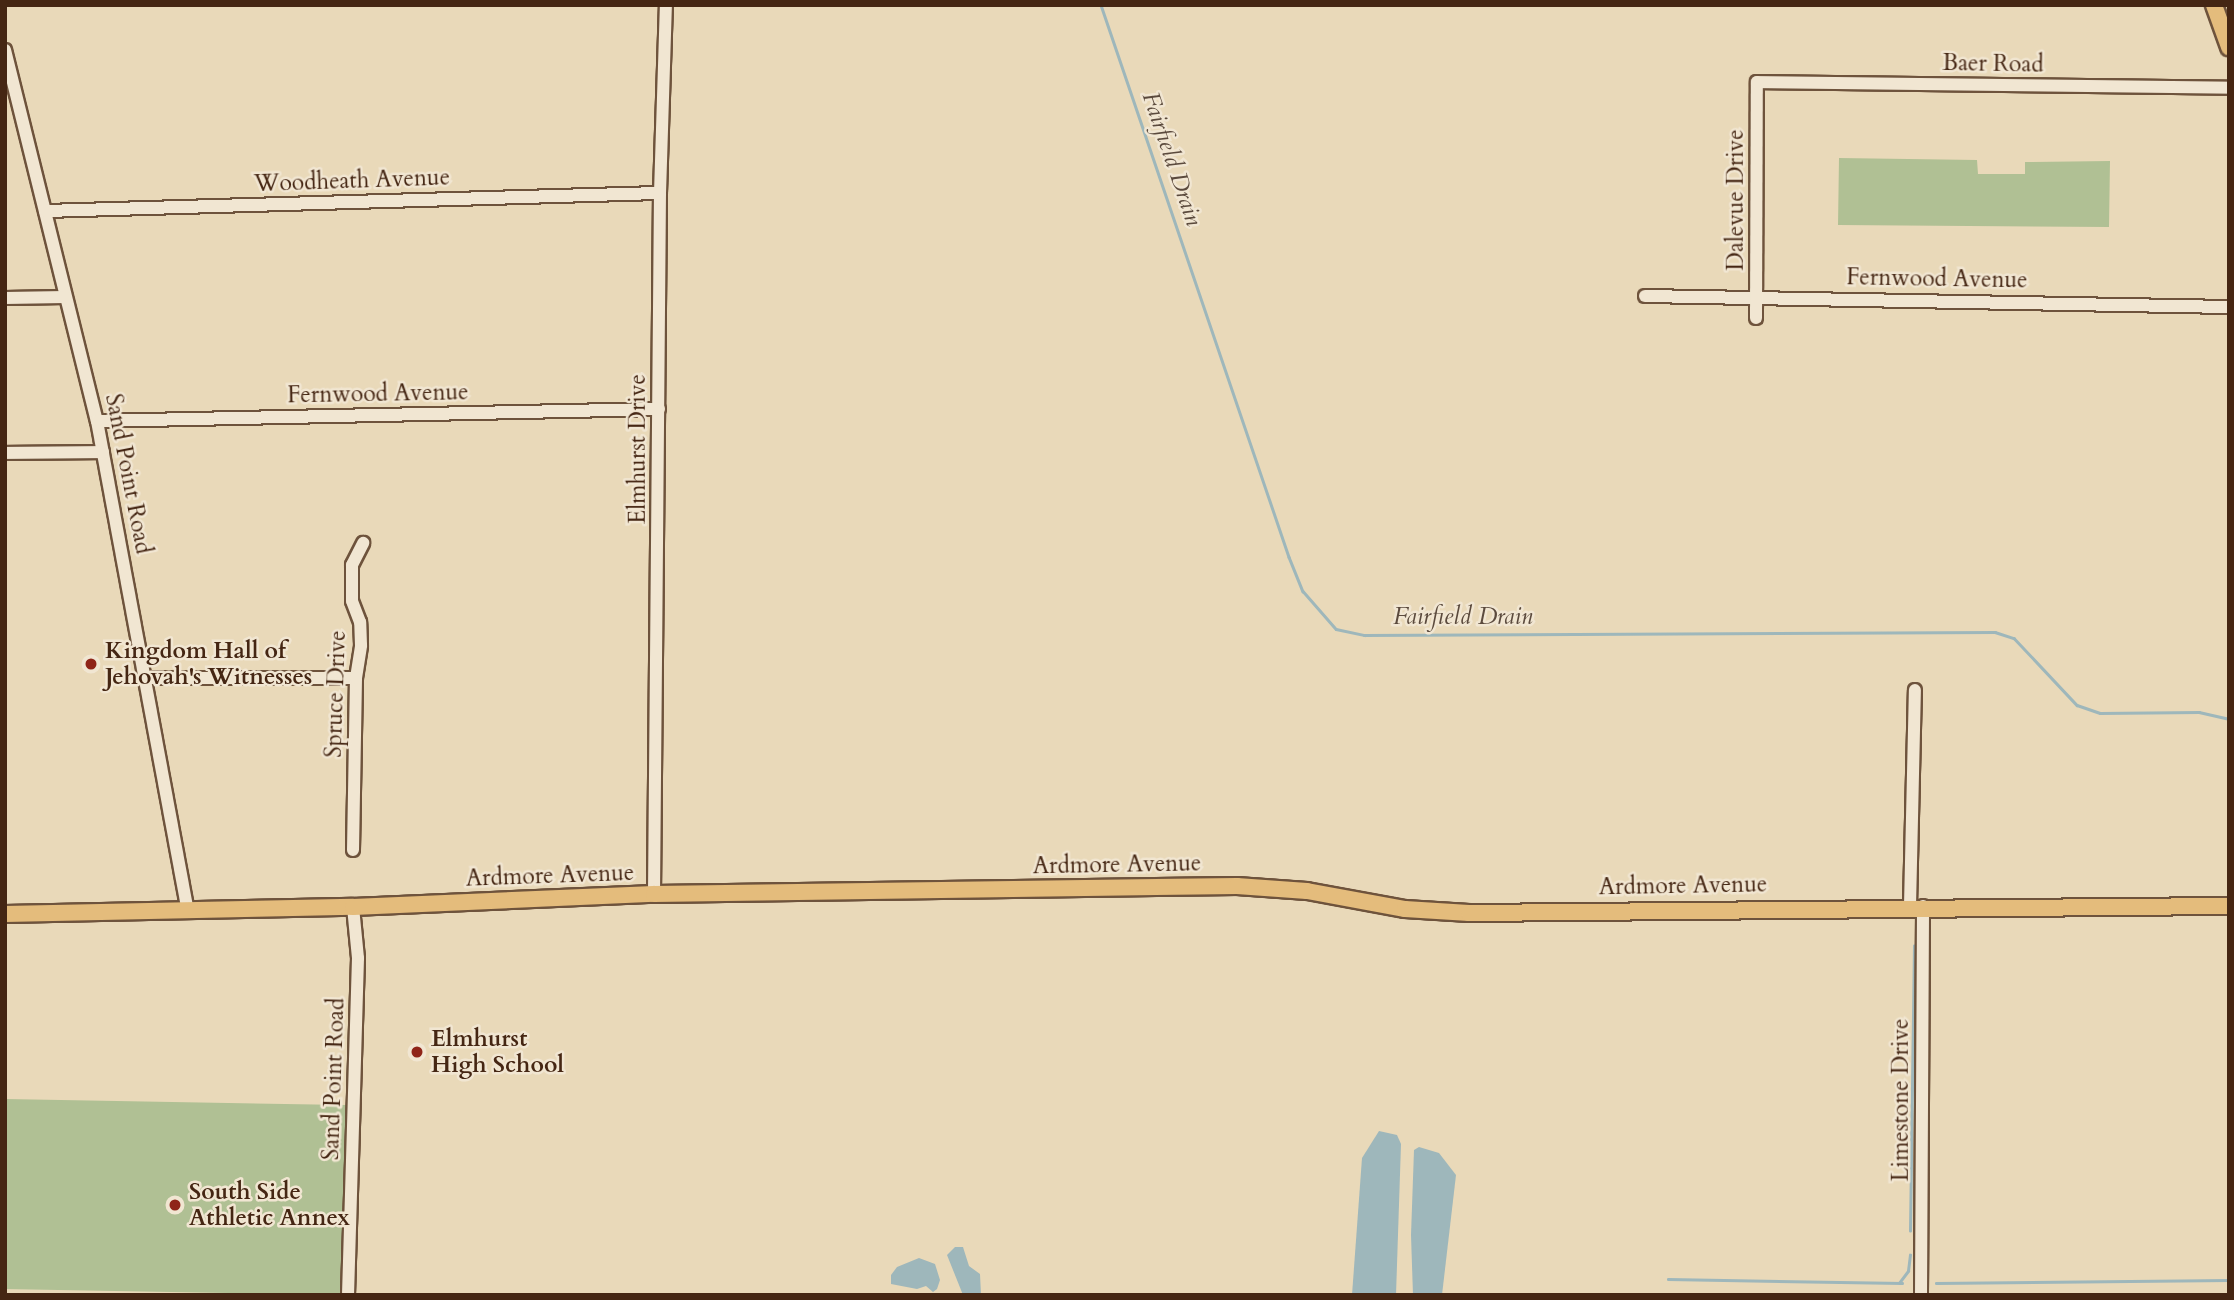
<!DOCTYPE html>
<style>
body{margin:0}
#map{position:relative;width:2234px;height:1300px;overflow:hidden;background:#e9d9b9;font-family:Cardo,serif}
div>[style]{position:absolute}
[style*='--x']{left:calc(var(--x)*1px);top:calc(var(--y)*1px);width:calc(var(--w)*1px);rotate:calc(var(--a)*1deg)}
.green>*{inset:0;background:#b0c094;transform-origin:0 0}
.water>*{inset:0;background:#9eb7bb}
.stream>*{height:2.5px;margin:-1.25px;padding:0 1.25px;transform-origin:1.25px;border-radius:1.25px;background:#9eb7bb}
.roads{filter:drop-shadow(2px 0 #6e533c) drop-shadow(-2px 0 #6e533c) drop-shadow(0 2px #6e533c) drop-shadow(0 -2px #6e533c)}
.minor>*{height:12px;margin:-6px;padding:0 6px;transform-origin:6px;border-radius:6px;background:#f1e6d2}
.major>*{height:16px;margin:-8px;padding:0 8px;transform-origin:8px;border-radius:8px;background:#e4bc7c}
.dots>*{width:19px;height:19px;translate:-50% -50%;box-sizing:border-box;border:4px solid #f1e6d2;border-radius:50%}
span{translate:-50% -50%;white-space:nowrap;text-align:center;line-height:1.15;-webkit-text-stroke:5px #f1e6d2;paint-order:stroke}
.street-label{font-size:23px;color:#452613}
.poi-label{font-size:23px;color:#452613;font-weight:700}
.left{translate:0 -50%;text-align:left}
.water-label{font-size:24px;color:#5b4a3d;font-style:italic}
.frame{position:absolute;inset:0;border:7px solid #452613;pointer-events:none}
</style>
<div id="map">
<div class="green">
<i style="clip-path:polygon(1839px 158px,1977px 160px,1978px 174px,2025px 174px,2025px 162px,2110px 161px,2109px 227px,1838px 225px)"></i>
<i style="left:346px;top:1105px;width:190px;height:341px;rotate:91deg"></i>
</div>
<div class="water">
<i style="clip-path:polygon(1379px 1131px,1397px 1135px,1401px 1144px,1396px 1295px,1352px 1295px,1362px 1158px)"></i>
<i style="clip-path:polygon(1419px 1147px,1439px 1153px,1456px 1175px,1442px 1295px,1413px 1295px,1411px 1235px,1414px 1150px)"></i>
<i style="clip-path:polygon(955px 1247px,963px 1247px,969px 1266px,980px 1274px,981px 1295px,963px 1295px,947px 1255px)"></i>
<i style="clip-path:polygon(919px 1258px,935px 1264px,940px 1280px,937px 1289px,933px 1292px,926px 1286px,917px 1289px,891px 1284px,891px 1275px,897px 1267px)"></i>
</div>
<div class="stream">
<i style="--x:1101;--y:5;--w:583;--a:71.19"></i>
<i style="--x:1289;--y:557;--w:37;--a:68"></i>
<i style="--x:1303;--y:591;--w:50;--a:49"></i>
<i style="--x:1336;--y:629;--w:29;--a:12"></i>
<i style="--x:1364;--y:635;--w:631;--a:-0.27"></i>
<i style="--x:1995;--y:632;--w:20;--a:18"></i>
<i style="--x:2014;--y:638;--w:92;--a:46.8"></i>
<i style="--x:2077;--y:705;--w:24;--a:19"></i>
<i style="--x:2100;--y:713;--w:99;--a:-0.6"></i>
<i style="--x:2199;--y:712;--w:31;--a:13"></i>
<i style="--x:1910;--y:1231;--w:285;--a:-89.2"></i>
<i style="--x:1668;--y:1279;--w:234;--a:1"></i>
<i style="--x:1899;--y:1283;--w:15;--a:-53"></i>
<i style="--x:1908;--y:1271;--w:16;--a:-83"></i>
<i style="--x:1936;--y:1283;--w:293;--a:-0.6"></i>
</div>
<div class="roads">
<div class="minor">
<i style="--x:5;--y:50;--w:382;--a:76.1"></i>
<i style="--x:97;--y:421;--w:498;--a:79.5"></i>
<i style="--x:45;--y:211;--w:615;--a:-1.68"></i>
<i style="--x:1645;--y:296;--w:584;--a:1.08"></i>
<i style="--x:5;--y:298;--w:60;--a:-1"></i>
<i style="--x:1756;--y:318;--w:236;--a:-89.8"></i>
<i style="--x:1757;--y:82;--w:472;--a:0.7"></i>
<i style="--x:97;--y:421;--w:562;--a:-1.22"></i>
<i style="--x:5;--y:453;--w:98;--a:-0.6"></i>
<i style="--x:146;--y:678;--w:210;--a:0"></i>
<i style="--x:353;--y:850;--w:172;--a:-89"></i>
<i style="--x:356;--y:678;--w:33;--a:-81"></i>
<i style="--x:361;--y:645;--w:23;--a:-92"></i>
<i style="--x:360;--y:622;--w:22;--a:-111"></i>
<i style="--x:352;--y:601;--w:36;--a:-90"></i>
<i style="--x:352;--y:565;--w:25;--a:-63"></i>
<i style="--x:654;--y:894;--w:701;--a:-89.51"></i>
<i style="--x:660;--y:193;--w:188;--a:-88.2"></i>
<i style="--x:1910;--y:906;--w:216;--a:-88.7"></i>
<i style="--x:348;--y:1295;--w:337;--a:-88.3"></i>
<i style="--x:358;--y:958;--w:51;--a:-95.6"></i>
<i style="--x:1921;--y:1295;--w:389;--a:-89.7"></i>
</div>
<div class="major">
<i style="--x:2214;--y:5;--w:45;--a:70.3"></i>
<i style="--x:5;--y:914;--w:348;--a:-1.2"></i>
<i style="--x:353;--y:907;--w:301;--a:-2.5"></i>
<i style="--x:654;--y:894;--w:583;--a:-0.79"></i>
<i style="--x:1237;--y:886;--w:70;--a:4.1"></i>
<i style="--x:1307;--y:891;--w:100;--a:10.4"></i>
<i style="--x:1405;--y:909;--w:64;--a:3.6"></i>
<i style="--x:1469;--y:913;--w:760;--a:-0.53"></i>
</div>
</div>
<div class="dots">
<i style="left:91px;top:664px;background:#8f2418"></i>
<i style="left:417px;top:1052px;background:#8f2418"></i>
<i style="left:175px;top:1205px;background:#8f2418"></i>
</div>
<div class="street-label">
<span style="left:1993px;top:64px;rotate:1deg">Baer Road</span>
<span style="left:352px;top:181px;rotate:-2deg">Woodheath Avenue</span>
<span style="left:1736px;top:200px;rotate:-90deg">Dalevue Drive</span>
<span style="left:1937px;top:279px;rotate:1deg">Fernwood Avenue</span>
<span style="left:378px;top:394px;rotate:-1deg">Fernwood Avenue</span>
<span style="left:638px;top:449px;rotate:-90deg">Elmhurst Drive</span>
<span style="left:128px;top:474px;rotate:79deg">Sand Point Road</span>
<span style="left:336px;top:694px;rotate:-88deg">Spruce Drive</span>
<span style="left:1117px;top:865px;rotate:-1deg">Ardmore Avenue</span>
<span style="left:550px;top:876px;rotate:-2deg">Ardmore Avenue</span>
<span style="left:1683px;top:886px;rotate:-1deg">Ardmore Avenue</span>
<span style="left:334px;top:1079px;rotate:-88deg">Sand Point Road</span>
<span style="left:1901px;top:1100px;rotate:-90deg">Limestone Drive</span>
</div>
<div class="poi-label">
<span class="left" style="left:105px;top:664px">Kingdom Hall of<br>Jehovah's Witnesses</span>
<span class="left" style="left:431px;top:1052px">Elmhurst<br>High School</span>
<span class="left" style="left:189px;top:1205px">South Side<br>Athletic Annex</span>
</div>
<div class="water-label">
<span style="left:1172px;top:159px;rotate:71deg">Fairfield Drain</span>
<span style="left:1463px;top:617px">Fairfield Drain</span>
</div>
<div class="frame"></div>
</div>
